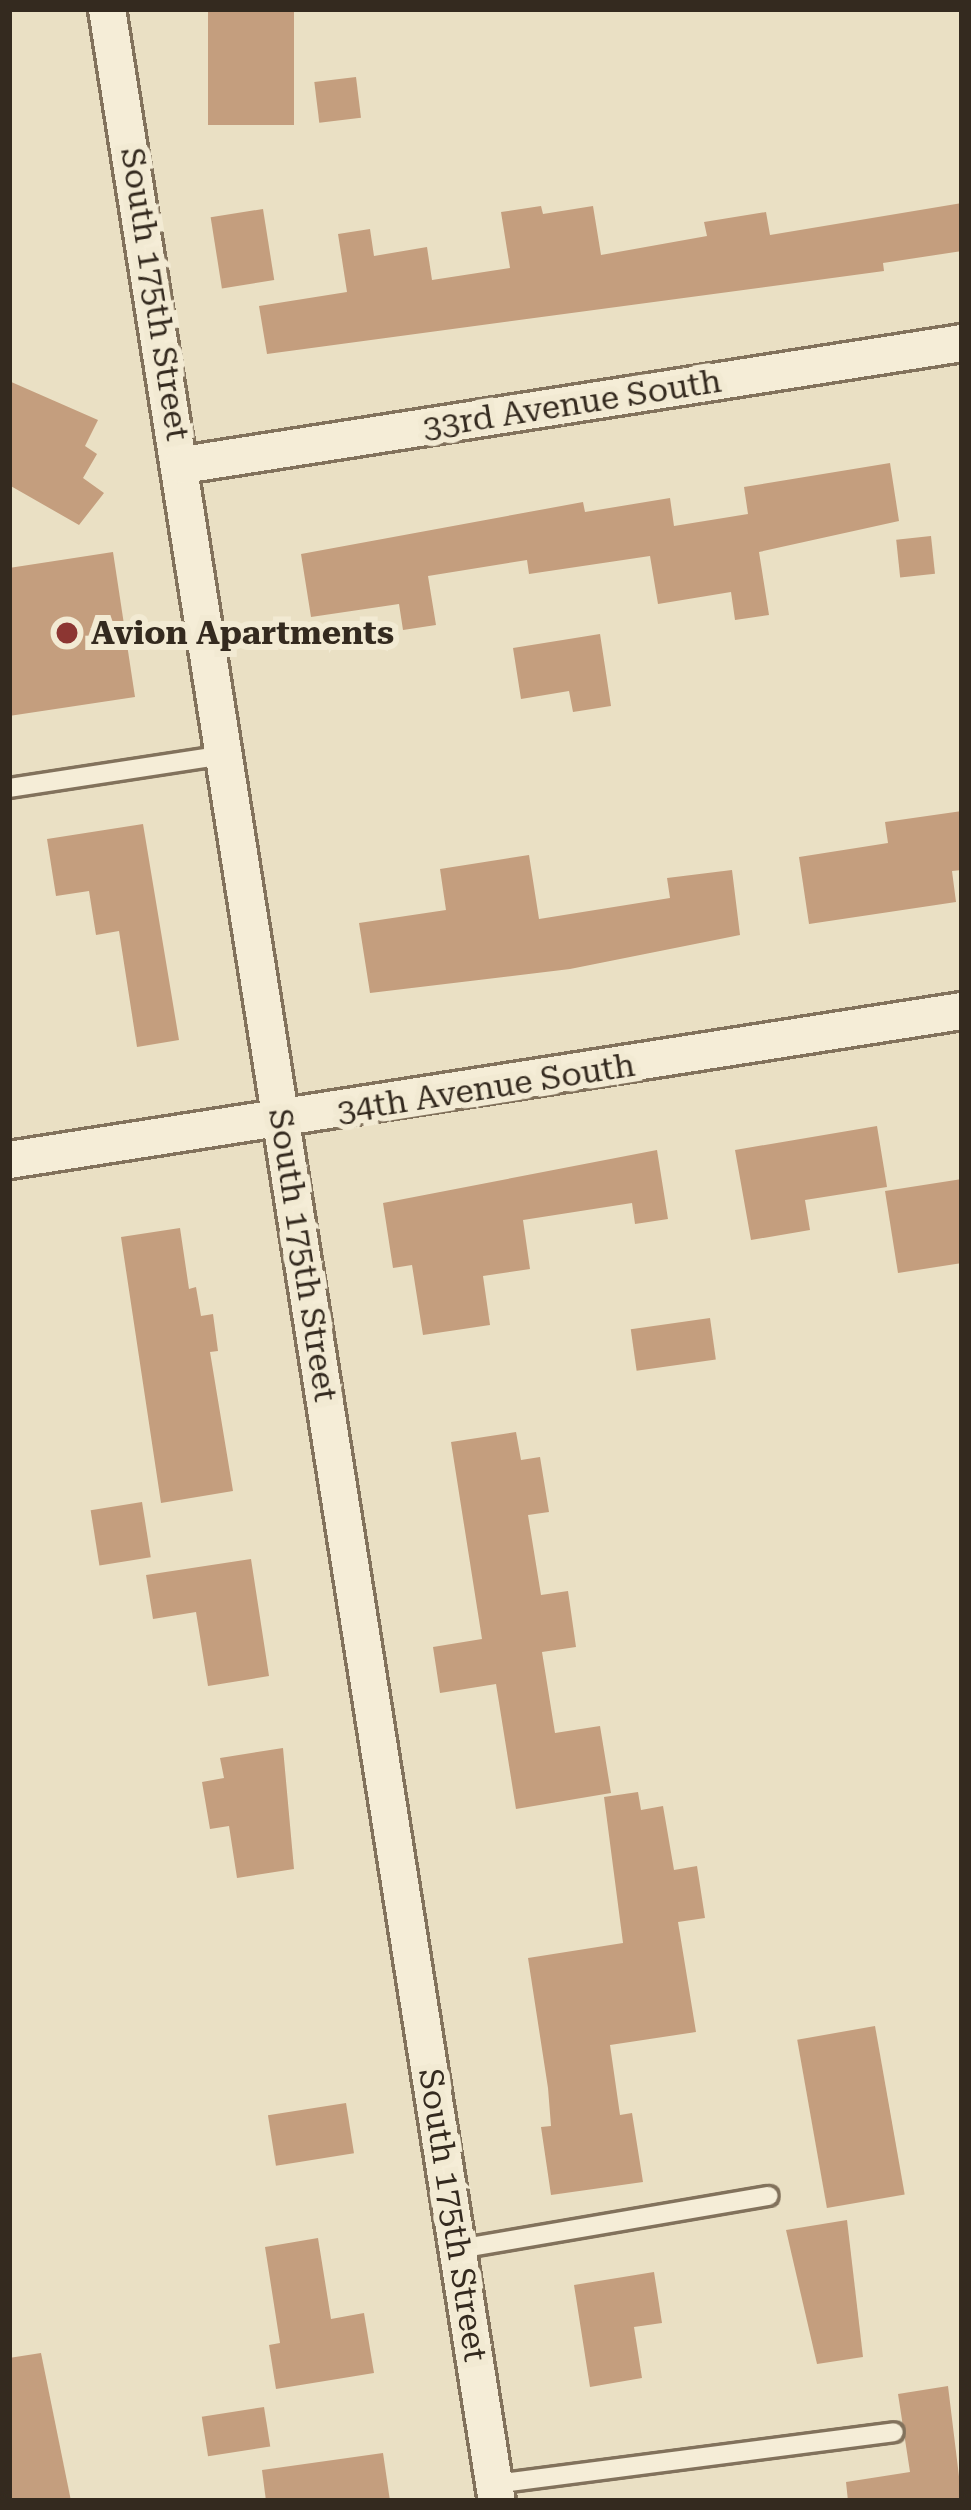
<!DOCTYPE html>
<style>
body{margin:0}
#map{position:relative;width:971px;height:2510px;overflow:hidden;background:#eae0c4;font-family:"Roboto Serif",serif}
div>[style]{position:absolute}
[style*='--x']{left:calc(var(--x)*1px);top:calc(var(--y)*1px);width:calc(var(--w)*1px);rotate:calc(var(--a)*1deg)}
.building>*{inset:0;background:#c49e7e;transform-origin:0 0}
.roads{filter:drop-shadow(3px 0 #82725c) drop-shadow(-3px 0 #82725c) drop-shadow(0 3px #82725c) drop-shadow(0 -3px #82725c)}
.service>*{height:18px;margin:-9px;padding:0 9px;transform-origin:9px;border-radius:9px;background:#f5edd7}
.minor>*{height:36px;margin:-18px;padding:0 18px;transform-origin:18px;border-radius:18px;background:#f5edd7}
.dots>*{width:33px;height:33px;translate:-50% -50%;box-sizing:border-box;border:6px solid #f2ead3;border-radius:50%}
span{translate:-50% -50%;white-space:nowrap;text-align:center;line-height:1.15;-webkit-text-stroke:12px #f2ead3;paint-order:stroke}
.street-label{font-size:33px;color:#342a1f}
.poi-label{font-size:33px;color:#342a1f;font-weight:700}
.left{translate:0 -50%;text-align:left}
.frame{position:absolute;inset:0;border:12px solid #342a1f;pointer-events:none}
</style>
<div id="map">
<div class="building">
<i style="left:208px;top:9px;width:86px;height:116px"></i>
<i style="left:356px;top:77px;width:41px;height:42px;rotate:83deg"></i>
<i style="clip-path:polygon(962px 203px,962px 251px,883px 263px,884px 271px,267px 354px,259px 306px,347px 292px,338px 234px,370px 229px,374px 256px,427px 247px,432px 280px,510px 268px,501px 212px,541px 206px,543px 214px,593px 206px,601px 255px,707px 236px,704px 222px,766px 212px,770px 235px)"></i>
<i style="left:263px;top:209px;width:72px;height:53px;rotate:81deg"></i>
<i style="clip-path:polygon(9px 381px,98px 420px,85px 446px,97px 454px,83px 478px,104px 493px,79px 525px,9px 485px)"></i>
<i style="clip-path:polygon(890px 463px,899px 521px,759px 552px,769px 615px,735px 620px,731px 592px,658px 604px,650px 556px,529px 574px,527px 560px,428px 576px,436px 625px,403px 630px,399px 604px,311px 617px,301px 554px,583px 502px,585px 512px,670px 498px,674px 526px,748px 514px,744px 487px)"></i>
<i style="left:931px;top:536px;width:38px;height:35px;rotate:84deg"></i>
<i style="clip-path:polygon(113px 552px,135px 697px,9px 716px,9px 568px)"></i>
<i style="clip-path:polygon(600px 634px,611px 706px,573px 712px,569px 691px,521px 699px,513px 648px)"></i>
<i style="clip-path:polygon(962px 811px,962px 870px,952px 871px,956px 902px,809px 924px,799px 857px,888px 843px,885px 822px)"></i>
<i style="clip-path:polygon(143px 824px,179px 1040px,137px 1047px,119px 931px,96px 935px,89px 891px,56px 896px,47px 839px)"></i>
<i style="clip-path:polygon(529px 855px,539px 919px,670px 898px,667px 878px,732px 870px,740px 935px,570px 969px,370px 993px,359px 923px,446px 910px,440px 869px)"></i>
<i style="clip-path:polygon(877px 1126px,887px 1187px,805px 1200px,810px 1230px,751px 1240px,735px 1150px)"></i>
<i style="clip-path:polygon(657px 1150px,668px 1219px,635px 1224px,632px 1203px,523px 1220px,530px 1269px,483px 1276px,490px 1325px,423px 1335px,412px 1265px,393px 1268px,383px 1203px)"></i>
<i style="clip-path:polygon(962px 1179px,962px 1263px,898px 1273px,885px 1191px)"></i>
<i style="clip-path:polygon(180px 1228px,189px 1289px,196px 1287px,201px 1316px,213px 1314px,218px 1351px,210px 1352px,233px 1491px,161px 1503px,121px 1237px)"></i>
<i style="left:710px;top:1318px;width:42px;height:80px;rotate:82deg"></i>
<i style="clip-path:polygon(516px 1432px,521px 1460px,540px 1457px,549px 1512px,528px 1515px,541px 1595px,568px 1591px,576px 1647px,542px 1652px,555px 1733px,600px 1726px,611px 1793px,516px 1809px,496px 1684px,440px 1693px,433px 1647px,482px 1639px,451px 1442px)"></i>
<i style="left:142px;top:1502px;width:56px;height:52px;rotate:81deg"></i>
<i style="clip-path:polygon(251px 1559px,269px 1676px,208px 1686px,196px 1612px,153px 1619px,146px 1575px)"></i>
<i style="clip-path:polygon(283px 1748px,294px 1869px,237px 1878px,229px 1826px,210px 1829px,202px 1782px,224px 1778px,220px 1758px)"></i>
<i style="clip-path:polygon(638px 1792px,641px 1810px,663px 1806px,674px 1870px,697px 1866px,705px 1918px,678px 1922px,696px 2032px,610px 2045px,620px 2115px,632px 2113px,643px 2182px,551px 2195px,541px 2127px,551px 2126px,548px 2088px,528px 1958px,623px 1943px,604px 1797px)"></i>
<i style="left:875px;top:2026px;width:171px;height:79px;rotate:80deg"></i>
<i style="left:346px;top:2103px;width:51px;height:79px;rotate:81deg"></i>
<i style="clip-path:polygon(847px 2220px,863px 2357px,817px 2364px,786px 2230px)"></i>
<i style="clip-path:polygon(318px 2238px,331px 2319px,364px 2313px,374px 2373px,276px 2389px,269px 2345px,280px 2343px,265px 2247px)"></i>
<i style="clip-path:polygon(654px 2272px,662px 2323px,634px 2327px,642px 2378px,590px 2387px,574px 2285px)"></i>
<i style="clip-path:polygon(41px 2353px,71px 2501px,9px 2501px,9px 2358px)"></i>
<i style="clip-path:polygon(948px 2386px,962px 2501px,848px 2501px,846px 2482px,910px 2472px,898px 2394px)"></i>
<i style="left:264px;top:2407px;width:40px;height:63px;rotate:81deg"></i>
<i style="clip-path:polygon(383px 2453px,390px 2501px,266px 2501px,262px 2470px)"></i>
</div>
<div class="roads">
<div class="service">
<i style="--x:9;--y:788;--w:218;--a:-8.7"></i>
<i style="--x:458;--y:2249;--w:315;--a:-9.7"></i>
<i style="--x:495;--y:2484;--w:402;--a:-7.4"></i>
</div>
<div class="minor">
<i style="--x:107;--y:9;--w:2522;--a:81.11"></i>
<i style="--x:183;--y:465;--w:788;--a:-8.9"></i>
<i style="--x:9;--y:1160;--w:965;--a:-8.89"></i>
</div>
</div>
<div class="dots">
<i style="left:67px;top:633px;background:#8c3632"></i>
</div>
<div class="street-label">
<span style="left:155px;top:294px;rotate:81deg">South 175th Street</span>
<span style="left:572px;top:404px;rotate:-9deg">33rd Avenue South</span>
<span style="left:486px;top:1088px;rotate:-9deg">34th Avenue South</span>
<span style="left:303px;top:1255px;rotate:81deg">South 175th Street</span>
<span style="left:453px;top:2215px;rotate:81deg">South 175th Street</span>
</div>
<div class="poi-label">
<span class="left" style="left:91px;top:633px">Avion Apartments</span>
</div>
<div class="frame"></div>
</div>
